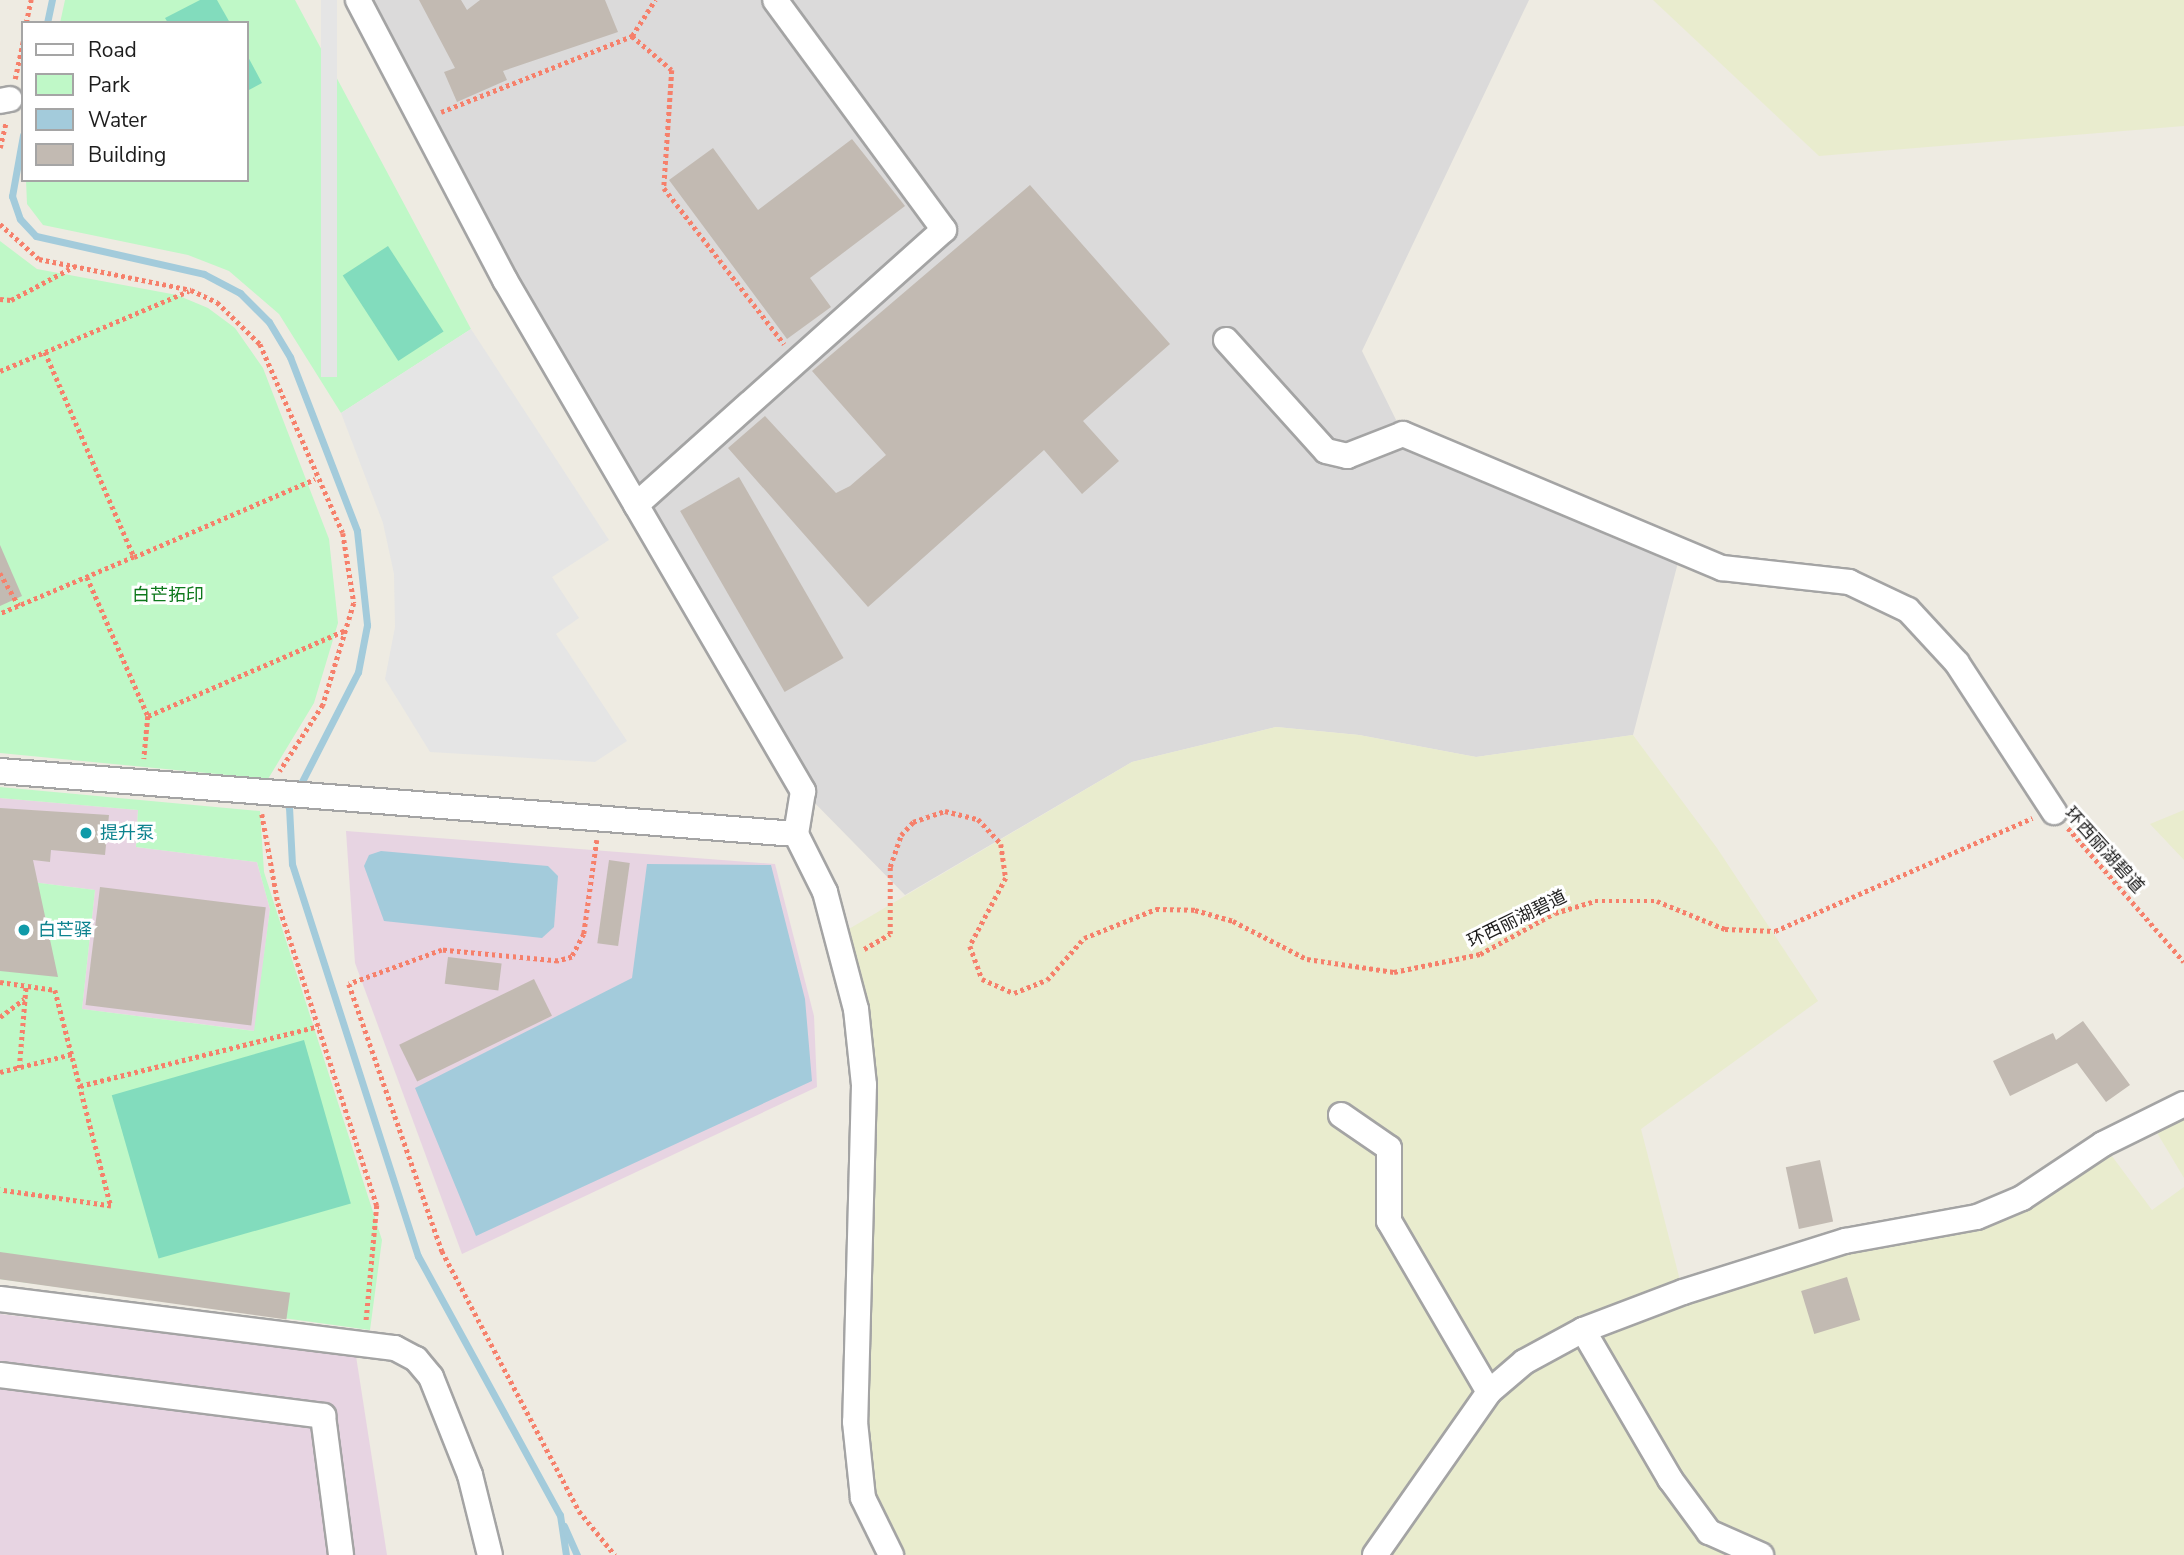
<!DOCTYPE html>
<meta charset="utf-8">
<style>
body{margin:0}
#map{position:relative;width:2184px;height:1555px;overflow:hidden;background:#eeebe2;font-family:"Nunito Sans","Noto Sans SC",sans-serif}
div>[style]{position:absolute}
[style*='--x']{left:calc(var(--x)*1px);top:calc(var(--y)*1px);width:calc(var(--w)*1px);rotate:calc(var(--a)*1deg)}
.residential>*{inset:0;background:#dbdada}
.industrial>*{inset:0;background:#e7d4e2}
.farmland>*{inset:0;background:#e9ecce}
.park>*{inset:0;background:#bff8c7}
.pitch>*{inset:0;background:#82dcbd;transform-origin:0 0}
.parking>*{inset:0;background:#e5e5e5;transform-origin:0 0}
.water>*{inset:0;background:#a3cbdb}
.stream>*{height:7px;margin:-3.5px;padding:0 3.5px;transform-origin:3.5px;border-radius:3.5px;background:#a3cbdb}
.building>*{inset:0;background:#c2bab2;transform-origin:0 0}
.path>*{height:4.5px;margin-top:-2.25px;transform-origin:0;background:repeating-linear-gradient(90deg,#f6806b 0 3.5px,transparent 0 7px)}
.roads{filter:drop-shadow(2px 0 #a4a4a4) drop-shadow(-2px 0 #a4a4a4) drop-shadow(0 2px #a4a4a4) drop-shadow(0 -2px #a4a4a4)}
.minor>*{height:24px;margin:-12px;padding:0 12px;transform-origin:12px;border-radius:12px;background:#fff}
.dots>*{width:19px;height:19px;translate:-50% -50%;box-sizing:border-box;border:4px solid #fff;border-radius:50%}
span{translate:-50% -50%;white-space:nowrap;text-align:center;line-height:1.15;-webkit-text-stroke:6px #fff;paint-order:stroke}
.park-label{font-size:18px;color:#0e781c}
.culture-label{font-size:18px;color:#0d838f}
.left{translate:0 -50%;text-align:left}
.street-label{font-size:18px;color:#1d1d1d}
.legend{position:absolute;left:21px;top:21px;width:228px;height:161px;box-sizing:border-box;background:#fff;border:2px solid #a5a5a5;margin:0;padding:9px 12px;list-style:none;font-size:21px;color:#1d1d1d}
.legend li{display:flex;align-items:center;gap:14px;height:35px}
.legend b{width:35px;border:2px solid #a5a5a5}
</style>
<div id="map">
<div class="residential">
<i style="clip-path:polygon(358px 0,1529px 0,1362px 351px,1403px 434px,1681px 551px,1633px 735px,1476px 757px,1359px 735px,1276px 727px,1132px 762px,905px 895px,803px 791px)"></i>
</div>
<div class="industrial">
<i style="clip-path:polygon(0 798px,138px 810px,136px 847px,257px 862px,270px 909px,255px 1031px,82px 1009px,95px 890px,0 878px)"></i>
<i style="clip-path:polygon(346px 831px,775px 864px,814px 1016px,817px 1087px,462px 1254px,355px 963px)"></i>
<i style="clip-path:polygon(0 1314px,356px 1356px,387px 1555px,0 1555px)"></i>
</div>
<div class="farmland">
<i style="clip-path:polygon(1653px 0,2184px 0,2184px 126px,1819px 156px)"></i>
<i style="clip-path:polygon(1276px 727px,1359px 735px,1476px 757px,1633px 735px,1717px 848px,1818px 1001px,1641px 1129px,1683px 1292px,1977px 1217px,2103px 1144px,2152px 1210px,2184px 1187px,2184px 1555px,891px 1555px,863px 1498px,862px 1156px,837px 936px,1132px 762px)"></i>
<i style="clip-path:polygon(2184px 810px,2184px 860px,2150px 824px)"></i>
<i style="clip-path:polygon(2184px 1104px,2184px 1178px,2150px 1121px)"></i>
</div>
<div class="park">
<i style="clip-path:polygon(65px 0,295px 0,471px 329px,341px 413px,279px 314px,229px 271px,188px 255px,43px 225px,27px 204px,26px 180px,247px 180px,247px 23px,60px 23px)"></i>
<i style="clip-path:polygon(0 241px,37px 269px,177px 295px,208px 308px,235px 328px,263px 368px,329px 539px,338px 623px,314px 703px,268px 779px,0 753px)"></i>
<i style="clip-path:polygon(0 787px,260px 811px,264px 872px,382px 1240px,370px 1330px,0 1279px,0 878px,95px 890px,82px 1009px,254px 1031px,270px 909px,257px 862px,136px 847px,138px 810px,0 798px)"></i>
</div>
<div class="pitch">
<i style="clip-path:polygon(200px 0,217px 0,230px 23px,168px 23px,165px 18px)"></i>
<i style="clip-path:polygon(247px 55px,262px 83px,247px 91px)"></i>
<i style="left:388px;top:246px;width:102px;height:54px;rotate:57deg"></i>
<i style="left:304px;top:1040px;width:170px;height:200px;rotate:74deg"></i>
</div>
<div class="parking">
<i style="left:321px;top:0;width:16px;height:377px"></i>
<i style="clip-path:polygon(471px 329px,609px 540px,552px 577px,579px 618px,556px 634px,627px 741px,595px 762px,430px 752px,385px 679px,395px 627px,394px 574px,383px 523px,341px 413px)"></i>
</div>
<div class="water">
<i style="clip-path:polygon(381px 851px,548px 866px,558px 876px,554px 927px,542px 938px,384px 921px,364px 866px,369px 855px)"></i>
<i style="clip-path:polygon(647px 864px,771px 865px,805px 999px,812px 1081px,476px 1236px,415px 1088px,632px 978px)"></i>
</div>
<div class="stream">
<i style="--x:47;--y:23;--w:24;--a:-78"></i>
<i style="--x:23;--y:135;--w:62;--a:100.2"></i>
<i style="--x:12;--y:196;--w:24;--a:71"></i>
<i style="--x:20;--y:219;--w:23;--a:47"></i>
<i style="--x:36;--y:236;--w:172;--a:12.7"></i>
<i style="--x:204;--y:274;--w:41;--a:27.8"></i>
<i style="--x:240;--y:293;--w:41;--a:45"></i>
<i style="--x:269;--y:322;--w:41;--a:59"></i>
<i style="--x:290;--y:357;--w:186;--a:68.9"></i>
<i style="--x:357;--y:531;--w:95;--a:83.9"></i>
<i style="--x:367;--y:625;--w:48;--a:100.8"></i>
<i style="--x:358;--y:672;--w:152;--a:117.1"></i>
<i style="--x:289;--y:807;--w:57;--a:87"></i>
<i style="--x:292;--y:864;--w:412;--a:72.2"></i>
<i style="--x:418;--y:1256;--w:295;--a:61.3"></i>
<i style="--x:560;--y:1515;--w:40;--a:81.5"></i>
<i style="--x:564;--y:1526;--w:32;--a:66"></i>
</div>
<div class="building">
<i style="clip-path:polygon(419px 0,461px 0,467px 10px,480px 0,605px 0,618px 32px,503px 71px,507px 80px,457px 102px,444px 72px,455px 68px)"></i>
<i style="clip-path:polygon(852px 139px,905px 206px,810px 278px,831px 307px,787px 339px,669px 180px,713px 148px,758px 210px)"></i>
<i style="clip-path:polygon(1030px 185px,1170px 344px,1083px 421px,1119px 461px,1082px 494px,1044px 450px,868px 607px,728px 448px,765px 416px,836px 493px,850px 486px,886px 455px,812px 371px)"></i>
<i style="left:739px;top:477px;width:209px;height:68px;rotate:60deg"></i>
<i style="clip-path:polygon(0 545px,22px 596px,0 606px)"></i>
<i style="clip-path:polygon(0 808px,109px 815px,105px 855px,51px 850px,50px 862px,33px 860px,58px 977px,0 971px)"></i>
<i style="left:609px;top:860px;width:21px;height:84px;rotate:8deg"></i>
<i style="left:100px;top:887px;width:167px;height:119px;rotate:7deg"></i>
<i style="left:448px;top:957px;width:54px;height:27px;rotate:7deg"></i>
<i style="left:534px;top:979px;width:41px;height:150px;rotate:64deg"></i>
<i style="clip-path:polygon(2083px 1021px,2130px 1085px,2106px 1102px,2077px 1063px,2010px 1096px,1993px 1061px,2053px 1033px,2056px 1040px)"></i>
<i style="left:1820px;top:1160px;width:63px;height:35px;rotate:78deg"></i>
<i style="left:0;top:1252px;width:293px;height:27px;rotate:8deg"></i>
<i style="left:1847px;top:1277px;width:45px;height:48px;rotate:73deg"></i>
</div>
<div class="path">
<i style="--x:26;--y:23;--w:24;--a:-78"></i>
<i style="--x:632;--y:36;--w:52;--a:40.4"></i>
<i style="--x:672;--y:70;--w:118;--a:93.9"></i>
<i style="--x:664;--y:188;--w:197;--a:52.4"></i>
<i style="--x:15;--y:79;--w:40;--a:-78"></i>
<i style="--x:441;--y:112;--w:206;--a:-21.7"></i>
<i style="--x:632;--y:36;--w:43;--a:-57.4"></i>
<i style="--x:0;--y:148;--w:27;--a:-77"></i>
<i style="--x:0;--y:224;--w:52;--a:41.9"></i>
<i style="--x:39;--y:259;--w:155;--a:11.5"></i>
<i style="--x:191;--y:290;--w:29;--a:25"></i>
<i style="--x:217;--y:302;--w:60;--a:44.3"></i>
<i style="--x:260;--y:344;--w:206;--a:66.3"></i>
<i style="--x:343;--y:533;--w:71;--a:81.1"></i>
<i style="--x:354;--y:603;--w:107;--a:106.9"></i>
<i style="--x:323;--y:705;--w:79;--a:123.1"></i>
<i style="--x:0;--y:299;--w:11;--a:5"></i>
<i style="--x:11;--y:300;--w:72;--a:-28"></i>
<i style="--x:45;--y:352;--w:156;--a:-23"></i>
<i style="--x:0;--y:371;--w:49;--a:-22.9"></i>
<i style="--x:45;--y:352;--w:223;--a:66.5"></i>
<i style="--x:134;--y:557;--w:146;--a:157"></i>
<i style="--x:134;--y:557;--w:197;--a:-23.3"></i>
<i style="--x:0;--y:573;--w:38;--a:60"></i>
<i style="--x:87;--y:577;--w:152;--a:66.3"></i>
<i style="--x:148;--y:716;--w:43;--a:95.3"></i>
<i style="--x:148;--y:716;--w:216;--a:-23.5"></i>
<i style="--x:262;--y:814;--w:90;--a:79.8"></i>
<i style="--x:278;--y:903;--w:318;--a:71.9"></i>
<i style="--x:377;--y:1205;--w:119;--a:95.3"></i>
<i style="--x:2068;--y:828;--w:177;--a:49.1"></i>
<i style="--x:597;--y:840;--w:95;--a:97.9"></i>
<i style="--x:584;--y:934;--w:26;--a:118"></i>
<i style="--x:572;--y:957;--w:15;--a:164"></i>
<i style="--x:558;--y:961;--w:117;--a:-174.6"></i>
<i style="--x:442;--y:950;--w:99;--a:159.9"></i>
<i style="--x:349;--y:984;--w:283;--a:70.8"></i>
<i style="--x:442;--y:1251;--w:294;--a:62.2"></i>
<i style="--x:579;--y:1511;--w:57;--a:50.7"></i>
<i style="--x:864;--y:949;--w:30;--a:-30"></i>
<i style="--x:890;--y:934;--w:67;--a:-90"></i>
<i style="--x:890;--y:867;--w:34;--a:-71"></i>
<i style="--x:901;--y:835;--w:18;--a:-47"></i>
<i style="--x:913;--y:822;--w:34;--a:-19"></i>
<i style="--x:945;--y:811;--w:34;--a:14"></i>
<i style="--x:978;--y:819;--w:34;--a:47"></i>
<i style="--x:1001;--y:844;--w:34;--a:82"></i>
<i style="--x:1006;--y:878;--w:77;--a:117.9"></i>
<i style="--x:970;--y:946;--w:35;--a:70"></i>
<i style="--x:982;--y:979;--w:35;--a:24"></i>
<i style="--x:1014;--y:993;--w:35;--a:-22"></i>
<i style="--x:1047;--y:980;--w:56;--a:-48.6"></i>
<i style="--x:1084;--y:938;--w:78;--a:-21.9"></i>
<i style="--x:1156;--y:909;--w:39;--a:1"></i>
<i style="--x:1195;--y:910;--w:40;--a:16"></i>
<i style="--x:1233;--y:921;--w:83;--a:27.2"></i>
<i style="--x:1307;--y:959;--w:88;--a:8.5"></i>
<i style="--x:1394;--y:972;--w:88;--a:-11.8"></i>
<i style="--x:1480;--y:954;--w:85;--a:-28.7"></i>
<i style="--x:1555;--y:913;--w:42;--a:-16.7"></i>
<i style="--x:1595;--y:901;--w:62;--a:0"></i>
<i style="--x:1657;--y:901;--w:74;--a:22.4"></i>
<i style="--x:1725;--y:929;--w:50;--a:2.3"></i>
<i style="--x:1775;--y:931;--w:281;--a:-23.7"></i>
<i style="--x:0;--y:982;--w:56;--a:8.3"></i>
<i style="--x:55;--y:990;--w:223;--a:75.5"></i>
<i style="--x:111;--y:1206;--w:112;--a:-171.8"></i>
<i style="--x:0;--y:1017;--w:30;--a:-37"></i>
<i style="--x:19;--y:1068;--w:83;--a:-85.2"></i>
<i style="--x:0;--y:1072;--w:74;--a:-14"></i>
<i style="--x:80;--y:1086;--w:246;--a:-14.1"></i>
</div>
<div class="roads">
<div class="minor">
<i style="--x:358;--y:0;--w:316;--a:62.3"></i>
<i style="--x:505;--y:280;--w:592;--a:59.75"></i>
<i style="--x:803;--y:791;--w:44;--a:99.2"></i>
<i style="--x:796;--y:834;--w:65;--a:63.4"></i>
<i style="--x:825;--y:892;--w:121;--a:75.2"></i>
<i style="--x:856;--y:1009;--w:76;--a:84"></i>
<i style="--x:864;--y:1085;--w:337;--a:91.5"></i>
<i style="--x:855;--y:1422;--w:76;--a:84"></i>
<i style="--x:863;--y:1498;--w:64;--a:63.8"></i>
<i style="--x:0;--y:101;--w:10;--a:-11"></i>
<i style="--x:1226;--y:340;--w:149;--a:48"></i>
<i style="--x:1326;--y:451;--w:22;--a:13"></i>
<i style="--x:1347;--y:456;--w:60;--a:-21.4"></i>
<i style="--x:1403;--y:434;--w:346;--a:22.8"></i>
<i style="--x:1722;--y:568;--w:128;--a:6.3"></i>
<i style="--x:1849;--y:582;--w:65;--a:25.4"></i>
<i style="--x:1908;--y:610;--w:72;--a:47.2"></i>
<i style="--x:1957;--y:663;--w:178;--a:56.9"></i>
<i style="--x:636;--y:505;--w:413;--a:-41.8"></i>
<i style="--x:944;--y:230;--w:285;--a:-126.3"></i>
<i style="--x:0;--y:771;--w:798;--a:4.53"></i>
<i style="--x:1341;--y:1115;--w:58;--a:34.5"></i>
<i style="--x:1389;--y:1148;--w:73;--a:90"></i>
<i style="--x:1389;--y:1221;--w:198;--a:59.7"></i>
<i style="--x:0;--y:1299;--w:398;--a:7.1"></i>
<i style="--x:395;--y:1348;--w:24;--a:28"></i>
<i style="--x:416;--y:1359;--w:23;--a:50"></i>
<i style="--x:431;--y:1377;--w:105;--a:68.3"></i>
<i style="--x:470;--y:1475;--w:82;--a:76"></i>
<i style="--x:1583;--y:1330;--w:173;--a:59.7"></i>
<i style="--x:1670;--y:1479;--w:66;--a:53.7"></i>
<i style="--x:1709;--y:1532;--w:57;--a:23.9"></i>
<i style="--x:0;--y:1375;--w:326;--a:7.2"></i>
<i style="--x:323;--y:1416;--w:140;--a:82.6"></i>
<i style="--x:1375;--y:1555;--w:199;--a:-55"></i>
<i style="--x:1489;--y:1392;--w:46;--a:-40.6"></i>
<i style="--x:1524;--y:1362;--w:67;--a:-28.5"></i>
<i style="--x:1583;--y:1330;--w:107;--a:-20.8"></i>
<i style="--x:1683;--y:1292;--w:170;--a:-17.5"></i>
<i style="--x:1845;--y:1241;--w:134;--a:-10.3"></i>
<i style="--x:1977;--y:1217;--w:49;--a:-22.9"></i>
<i style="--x:2022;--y:1198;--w:97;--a:-33.7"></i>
<i style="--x:2103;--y:1144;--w:90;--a:-26.3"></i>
</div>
</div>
<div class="dots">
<i style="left:86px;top:833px;background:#0f9aa8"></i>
<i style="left:24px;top:930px;background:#0f9aa8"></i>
</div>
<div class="park-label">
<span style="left:168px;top:595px">白芒拓印</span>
</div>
<div class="culture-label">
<span class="left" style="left:100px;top:833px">提升泵</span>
<span class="left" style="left:38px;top:930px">白芒驿</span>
</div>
<div class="street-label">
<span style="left:2104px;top:850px;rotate:48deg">环西丽湖碧道</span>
<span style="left:1517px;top:919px;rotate:-26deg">环西丽湖碧道</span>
</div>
<ul class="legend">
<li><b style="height:9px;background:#fff"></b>Road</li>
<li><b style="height:19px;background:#bff8c7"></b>Park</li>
<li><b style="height:19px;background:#a3cbdb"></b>Water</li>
<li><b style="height:19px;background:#c2bab2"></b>Building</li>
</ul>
</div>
